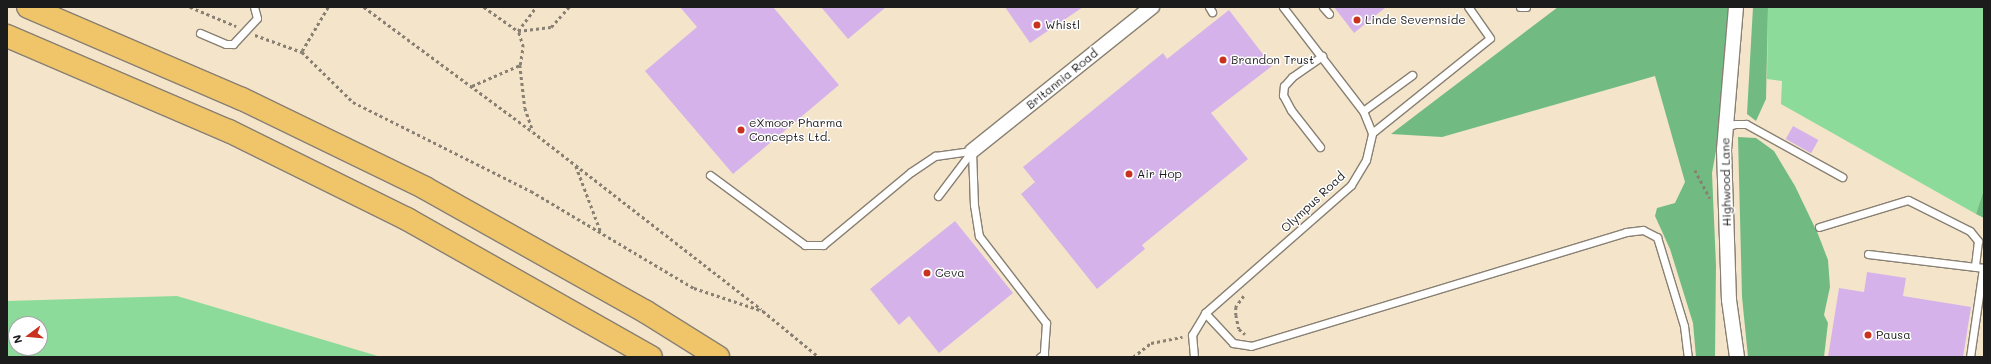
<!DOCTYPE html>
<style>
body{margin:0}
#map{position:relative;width:1991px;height:364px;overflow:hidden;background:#f4e4ca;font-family:Mali,sans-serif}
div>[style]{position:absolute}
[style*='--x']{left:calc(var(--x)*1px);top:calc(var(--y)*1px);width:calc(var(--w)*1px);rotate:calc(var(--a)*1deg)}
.green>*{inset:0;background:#8cdb9a}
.forest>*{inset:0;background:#71bb82}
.building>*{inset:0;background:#d5b3ea;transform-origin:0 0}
.path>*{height:2.5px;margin-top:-1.25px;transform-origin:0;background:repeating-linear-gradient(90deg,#888073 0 3px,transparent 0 6px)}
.roads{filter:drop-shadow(1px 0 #888073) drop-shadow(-1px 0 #888073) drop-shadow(0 1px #888073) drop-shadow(0 -1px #888073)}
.service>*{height:7px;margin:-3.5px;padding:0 3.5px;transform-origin:3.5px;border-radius:3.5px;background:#fff}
.minor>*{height:14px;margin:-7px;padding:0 7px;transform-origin:7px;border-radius:7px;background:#fff}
.motorway>*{height:22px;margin:-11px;padding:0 11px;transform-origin:11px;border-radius:11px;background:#f0c469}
.dots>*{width:11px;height:11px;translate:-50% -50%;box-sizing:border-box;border:2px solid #fff;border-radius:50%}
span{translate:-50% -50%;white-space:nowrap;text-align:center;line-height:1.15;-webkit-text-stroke:3px #fff;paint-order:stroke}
.poi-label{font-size:12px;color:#1c1c1c}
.left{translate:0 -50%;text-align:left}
.street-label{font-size:12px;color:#1c1c1c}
.frame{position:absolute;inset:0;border:8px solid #1c1c1c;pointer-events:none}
.north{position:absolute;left:8px;top:316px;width:40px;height:40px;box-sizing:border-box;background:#fff;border:1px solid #a4a4a4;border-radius:50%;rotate:254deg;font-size:11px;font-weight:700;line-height:16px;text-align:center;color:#1c1c1c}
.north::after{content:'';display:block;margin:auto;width:14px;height:18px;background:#c8321e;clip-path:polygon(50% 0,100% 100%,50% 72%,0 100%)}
</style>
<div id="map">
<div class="green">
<i style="clip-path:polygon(1768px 7px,1984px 7px,1984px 189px,1976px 214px,1781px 104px,1782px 81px,1767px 79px)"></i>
<i style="clip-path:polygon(evenodd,177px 296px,381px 357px,7px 357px,7px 301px,177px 296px,16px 324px,40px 324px,40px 348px,16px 348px,16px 324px)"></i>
</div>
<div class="forest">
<i style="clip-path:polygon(1558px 7px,1729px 7px,1718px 140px,1712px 173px,1716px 265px,1715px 357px,1696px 357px,1693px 323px,1670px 249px,1655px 216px,1657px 208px,1675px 203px,1685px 182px,1655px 76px,1442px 137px,1391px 134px)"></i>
<i style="clip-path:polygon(1753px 7px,1768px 7px,1766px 99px,1756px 121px,1747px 114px)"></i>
<i style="clip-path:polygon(1738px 137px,1756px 138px,1774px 151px,1795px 186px,1818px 234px,1828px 260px,1830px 287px,1824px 315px,1828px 323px,1824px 357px,1748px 357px,1742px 297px)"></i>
<i style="clip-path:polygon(1984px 189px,1984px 218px,1976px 214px)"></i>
</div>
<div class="building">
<i style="clip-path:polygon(680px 7px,773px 7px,839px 85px,733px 174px,645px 71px,697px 27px)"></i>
<i style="clip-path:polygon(821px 7px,886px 7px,848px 39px)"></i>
<i style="clip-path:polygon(1005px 7px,1083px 7px,1030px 43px)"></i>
<i style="clip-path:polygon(1334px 7px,1386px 7px,1354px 33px)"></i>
<i style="clip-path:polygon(1229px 10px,1272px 66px,1211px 113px,1248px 159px,1142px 245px,1145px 249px,1097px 289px,1021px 194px,1035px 182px,1023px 167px,1163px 53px,1167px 59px)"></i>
<i style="left:1793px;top:126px;width:29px;height:15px;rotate:29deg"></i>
<i style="clip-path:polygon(955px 221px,1013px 293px,939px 353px,909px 316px,899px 325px,870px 289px)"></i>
<i style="clip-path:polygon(1867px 272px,1906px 278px,1903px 296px,1971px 307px,1963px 357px,1828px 357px,1839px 288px,1864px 292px)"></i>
</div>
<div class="path">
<i style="--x:190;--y:7;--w:50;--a:22.4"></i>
<i style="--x:364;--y:7;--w:210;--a:36.5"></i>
<i style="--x:533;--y:132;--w:289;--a:37.8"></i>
<i style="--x:484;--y:7;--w:42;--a:35.2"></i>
<i style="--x:518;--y:31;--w:33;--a:-7"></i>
<i style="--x:551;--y:27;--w:27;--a:-48"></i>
<i style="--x:255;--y:35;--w:50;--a:19.9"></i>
<i style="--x:302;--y:52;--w:71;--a:44.4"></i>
<i style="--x:353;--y:102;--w:199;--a:26.6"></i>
<i style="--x:531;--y:191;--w:190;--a:30.8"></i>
<i style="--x:694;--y:288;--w:73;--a:18.4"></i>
<i style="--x:763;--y:311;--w:72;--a:39.4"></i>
<i style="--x:302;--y:51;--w:51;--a:-59.4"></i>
<i style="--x:520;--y:65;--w:43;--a:83.4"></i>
<i style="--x:525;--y:108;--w:24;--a:71"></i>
<i style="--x:472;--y:86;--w:52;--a:-23.6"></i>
<i style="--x:520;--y:65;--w:18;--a:-81"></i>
<i style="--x:523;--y:47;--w:17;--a:-107"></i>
<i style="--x:518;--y:31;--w:30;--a:-53"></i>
<i style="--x:576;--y:166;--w:71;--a:69.3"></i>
<i style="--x:1695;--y:170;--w:32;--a:62"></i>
<i style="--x:1244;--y:296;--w:14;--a:126"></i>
<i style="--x:1236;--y:307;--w:8;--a:90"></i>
<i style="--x:1236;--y:315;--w:14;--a:78"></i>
<i style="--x:1239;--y:329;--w:8;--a:40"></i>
<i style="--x:1133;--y:357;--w:23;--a:-38"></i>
<i style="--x:1151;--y:343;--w:32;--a:-11"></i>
</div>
<div class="roads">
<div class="service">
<i style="--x:1209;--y:7;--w:6;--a:59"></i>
<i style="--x:1323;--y:7;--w:9;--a:49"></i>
<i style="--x:1520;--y:7;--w:6;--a:0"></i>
<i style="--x:200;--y:33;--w:28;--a:23"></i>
<i style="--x:226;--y:44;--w:7;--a:0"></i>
<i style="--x:233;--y:44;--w:35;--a:-47"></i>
<i style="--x:257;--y:18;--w:11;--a:-105"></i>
<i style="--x:1363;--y:111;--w:61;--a:-36.3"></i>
<i style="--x:1726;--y:127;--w:9;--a:-18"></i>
<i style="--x:1735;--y:124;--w:11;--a:0"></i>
<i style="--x:1746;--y:124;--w:110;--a:28.9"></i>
<i style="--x:1372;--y:133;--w:151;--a:-38.8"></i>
<i style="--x:1490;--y:38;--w:38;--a:-125"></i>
<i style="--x:1320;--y:147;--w:47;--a:-128.1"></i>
<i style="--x:1291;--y:110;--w:17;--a:-118"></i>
<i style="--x:1283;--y:95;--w:9;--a:-84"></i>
<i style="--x:1284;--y:86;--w:12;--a:-48"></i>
<i style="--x:1292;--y:77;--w:37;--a:-35"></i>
<i style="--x:972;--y:151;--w:54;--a:87.9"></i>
<i style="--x:974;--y:205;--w:31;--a:81"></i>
<i style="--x:979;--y:236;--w:110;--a:52.4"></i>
<i style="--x:1046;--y:323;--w:31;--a:94"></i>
<i style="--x:1044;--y:354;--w:5;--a:143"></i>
<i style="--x:710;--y:175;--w:118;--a:36.4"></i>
<i style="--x:805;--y:245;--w:18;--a:0"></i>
<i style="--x:823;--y:245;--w:114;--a:-39.7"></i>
<i style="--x:911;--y:172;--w:29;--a:-34"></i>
<i style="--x:935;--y:156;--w:37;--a:-8"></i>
<i style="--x:938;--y:196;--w:56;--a:-52.9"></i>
<i style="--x:1819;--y:227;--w:93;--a:-16.9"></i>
<i style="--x:1908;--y:200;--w:69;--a:26.6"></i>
<i style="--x:1970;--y:231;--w:13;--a:51"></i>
<i style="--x:1978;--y:241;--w:26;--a:97"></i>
<i style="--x:1868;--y:254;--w:117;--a:6.9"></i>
<i style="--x:1205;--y:313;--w:41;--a:47"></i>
<i style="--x:1233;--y:343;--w:18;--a:9"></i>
<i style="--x:1251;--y:346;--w:392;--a:-16.9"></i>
<i style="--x:1626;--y:232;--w:17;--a:-7"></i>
<i style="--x:1643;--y:230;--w:16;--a:27"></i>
<i style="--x:1657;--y:237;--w:93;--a:73.1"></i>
<i style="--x:1684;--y:326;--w:31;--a:83"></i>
<i style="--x:1194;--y:357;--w:22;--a:-95"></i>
<i style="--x:1192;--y:335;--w:26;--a:-59"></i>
<i style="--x:1205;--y:313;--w:194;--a:-41.2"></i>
<i style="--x:1351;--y:185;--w:29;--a:-59"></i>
<i style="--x:1366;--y:160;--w:28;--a:-77"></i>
<i style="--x:1372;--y:133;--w:24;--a:-112"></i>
<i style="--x:1363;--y:111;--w:131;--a:-127.6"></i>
<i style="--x:1970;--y:357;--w:90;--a:-81.7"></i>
</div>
<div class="minor">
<i style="--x:1736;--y:7;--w:144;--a:94.8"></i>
<i style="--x:1724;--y:150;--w:150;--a:88.1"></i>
<i style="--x:1729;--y:300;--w:58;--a:82"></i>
<i style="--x:972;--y:151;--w:231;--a:-38.7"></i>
</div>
<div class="motorway">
<i style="--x:28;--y:7;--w:233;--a:23.3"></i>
<i style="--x:242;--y:99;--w:203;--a:25.9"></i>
<i style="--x:425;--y:188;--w:253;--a:29.3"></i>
<i style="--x:646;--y:312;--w:85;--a:32"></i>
<i style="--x:7;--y:36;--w:241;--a:23.2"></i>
<i style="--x:229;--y:131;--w:199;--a:26.3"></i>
<i style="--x:407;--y:219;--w:280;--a:29.5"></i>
</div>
</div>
<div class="dots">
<i style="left:1357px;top:20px;background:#c8321e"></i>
<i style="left:1037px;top:25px;background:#c8321e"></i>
<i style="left:1223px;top:60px;background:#c8321e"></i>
<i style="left:741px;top:130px;background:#c8321e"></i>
<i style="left:1129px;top:174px;background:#c8321e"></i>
<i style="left:927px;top:273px;background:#c8321e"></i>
<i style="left:1868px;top:335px;background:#c8321e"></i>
</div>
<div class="poi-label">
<span class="left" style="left:1365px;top:20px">Linde Severnside</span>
<span class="left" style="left:1045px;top:25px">Whistl</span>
<span class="left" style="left:1231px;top:60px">Brandon Trust</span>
<span class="left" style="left:749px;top:130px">eXmoor Pharma<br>Concepts Ltd.</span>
<span class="left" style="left:1137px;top:174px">Air Hop</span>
<span class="left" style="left:935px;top:273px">Ceva</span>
<span class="left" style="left:1876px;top:335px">Pausa</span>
</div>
<div class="street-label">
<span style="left:1062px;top:79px;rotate:-39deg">Britannia Road</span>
<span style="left:1726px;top:182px;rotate:-91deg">Highwood Lane</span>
<span style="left:1313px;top:202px;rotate:-43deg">Olympus Road</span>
</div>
<div class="frame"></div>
<div class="north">N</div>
</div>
